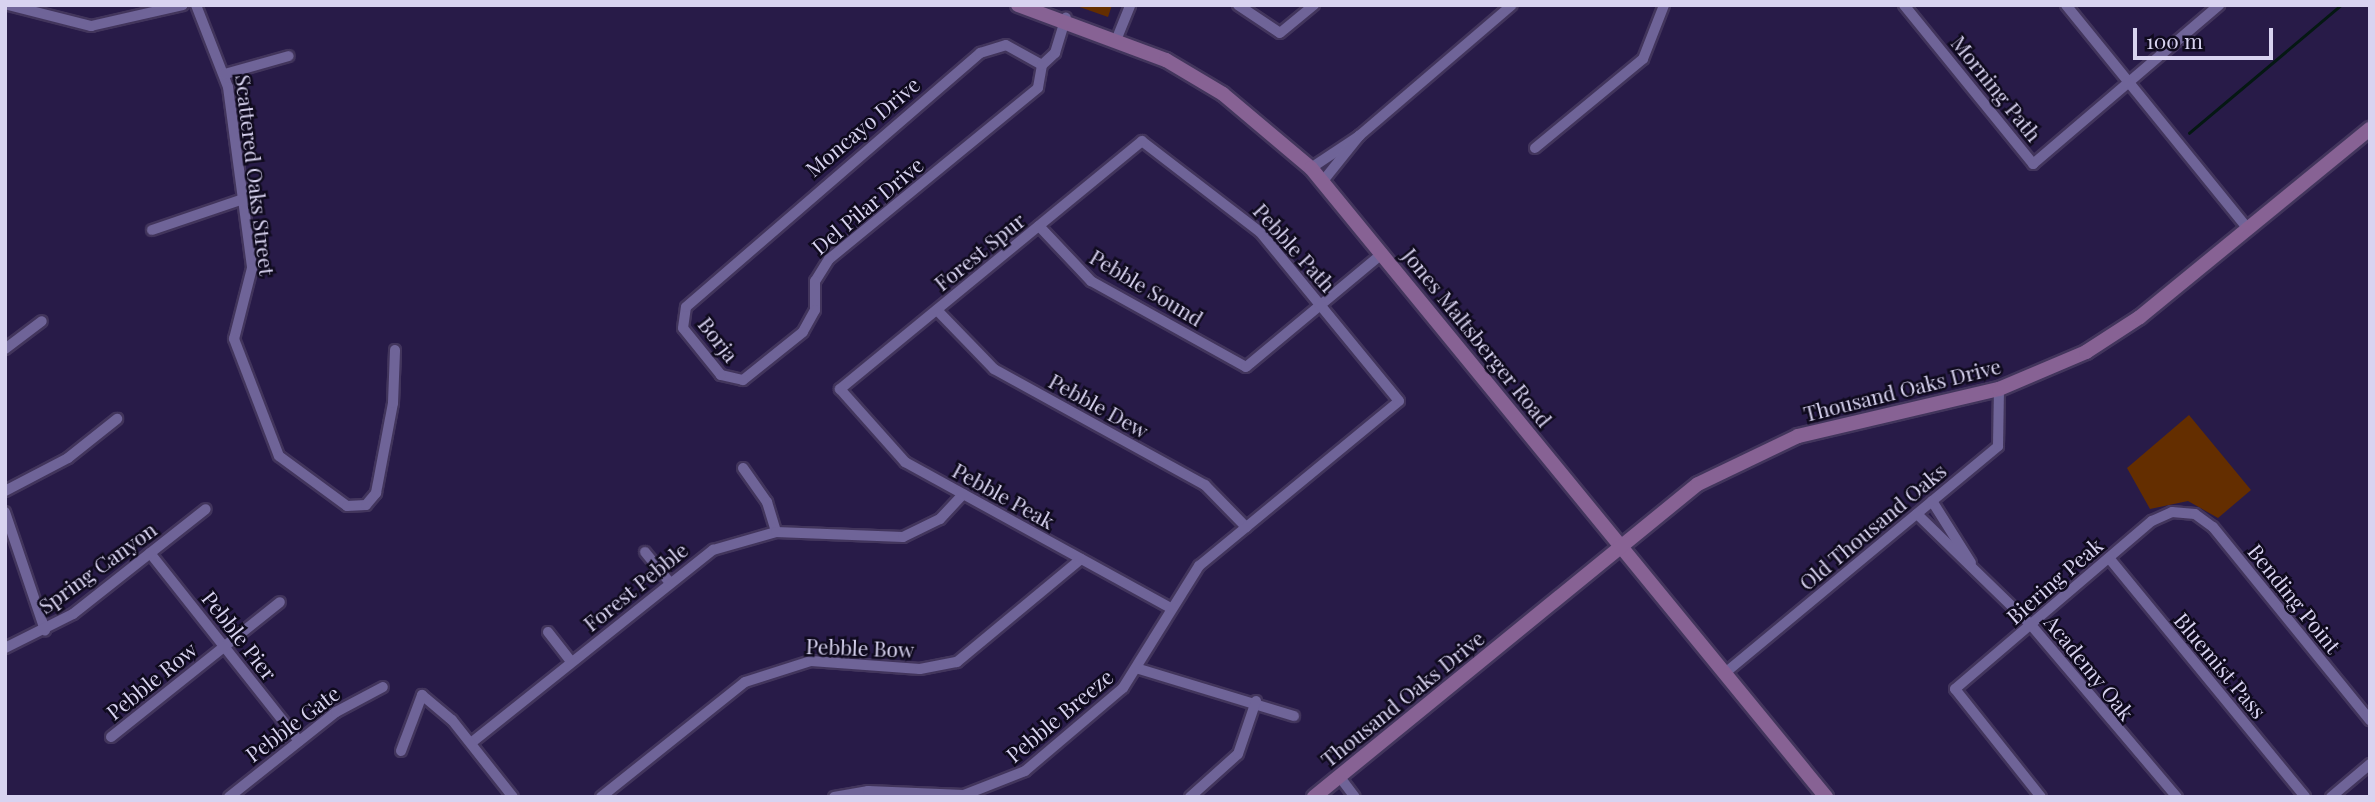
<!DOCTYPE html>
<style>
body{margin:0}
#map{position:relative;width:2375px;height:802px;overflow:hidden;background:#281b48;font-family:"Playfair Display",serif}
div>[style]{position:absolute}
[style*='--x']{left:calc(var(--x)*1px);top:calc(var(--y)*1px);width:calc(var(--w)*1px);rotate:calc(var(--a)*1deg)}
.green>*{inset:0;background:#642e00}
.stream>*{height:2.5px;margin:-1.25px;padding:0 1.25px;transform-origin:1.25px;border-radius:1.25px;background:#051813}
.roads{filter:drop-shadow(2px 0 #42355c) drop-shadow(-2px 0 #42355c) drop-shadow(0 2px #42355c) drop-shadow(0 -2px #42355c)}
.minor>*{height:10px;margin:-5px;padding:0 5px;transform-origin:5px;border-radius:5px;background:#6f6498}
.secondary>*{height:14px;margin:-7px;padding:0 7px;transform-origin:7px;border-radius:7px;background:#876294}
span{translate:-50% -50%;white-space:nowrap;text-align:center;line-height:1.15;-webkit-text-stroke:5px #0f0a1e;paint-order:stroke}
.street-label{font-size:21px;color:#d8d3f0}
.frame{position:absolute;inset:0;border:7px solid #d8d3f0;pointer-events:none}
.scale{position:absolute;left:2133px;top:28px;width:140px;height:32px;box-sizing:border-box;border:4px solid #d8d3f0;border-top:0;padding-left:9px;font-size:21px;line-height:24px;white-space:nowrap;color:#d8d3f0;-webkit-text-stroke:5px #0f0a1e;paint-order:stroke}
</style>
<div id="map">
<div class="green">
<i style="clip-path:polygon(1074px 5px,1112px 5px,1108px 17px)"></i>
<i style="clip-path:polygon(2189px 415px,2251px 490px,2218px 518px,2188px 501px,2150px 509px,2127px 468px)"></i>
</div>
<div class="stream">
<i style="--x:2189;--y:133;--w:199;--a:-40.1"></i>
</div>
<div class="roads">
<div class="minor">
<i style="--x:8;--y:5;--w:86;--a:14.2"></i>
<i style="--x:91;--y:26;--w:94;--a:-12.9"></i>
<i style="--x:196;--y:5;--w:88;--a:68.7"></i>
<i style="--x:228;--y:87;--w:183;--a:82.4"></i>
<i style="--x:252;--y:268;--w:73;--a:104.2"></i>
<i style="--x:234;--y:339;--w:125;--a:69"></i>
<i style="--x:279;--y:456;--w:84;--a:36.3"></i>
<i style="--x:347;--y:506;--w:19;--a:-3"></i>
<i style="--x:366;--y:505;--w:16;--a:-50"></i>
<i style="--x:376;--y:493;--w:92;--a:-79.3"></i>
<i style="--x:393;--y:403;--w:53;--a:-87.8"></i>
<i style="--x:1238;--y:5;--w:50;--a:33.7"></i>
<i style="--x:1280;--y:33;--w:44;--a:-39.5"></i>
<i style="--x:1904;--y:5;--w:205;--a:50.9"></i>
<i style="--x:2033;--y:164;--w:245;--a:-40.5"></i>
<i style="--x:2066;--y:5;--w:289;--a:50.9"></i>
<i style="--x:1117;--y:38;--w:35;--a:-68"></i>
<i style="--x:1042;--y:65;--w:23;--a:100"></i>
<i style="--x:1038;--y:88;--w:270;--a:140.7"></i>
<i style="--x:829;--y:259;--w:26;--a:122"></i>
<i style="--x:815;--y:281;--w:29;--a:90"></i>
<i style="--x:815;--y:310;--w:25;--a:119"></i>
<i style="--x:803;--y:332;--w:77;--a:141.3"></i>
<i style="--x:743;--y:380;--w:23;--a:-167"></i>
<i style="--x:721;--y:375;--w:60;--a:-129"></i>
<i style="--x:683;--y:328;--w:21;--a:-82"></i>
<i style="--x:686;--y:307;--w:389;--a:-40.8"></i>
<i style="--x:980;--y:53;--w:27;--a:-17"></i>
<i style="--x:1006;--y:45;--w:41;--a:29.1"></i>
<i style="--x:1042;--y:65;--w:18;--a:-43"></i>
<i style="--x:1055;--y:53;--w:37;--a:-73"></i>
<i style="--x:225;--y:74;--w:66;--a:-15.7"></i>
<i style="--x:1535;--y:148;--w:140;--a:-39.5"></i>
<i style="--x:1643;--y:59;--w:58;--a:-68.7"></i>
<i style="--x:1311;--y:168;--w:58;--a:-33.7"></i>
<i style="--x:1359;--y:136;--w:201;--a:-40.6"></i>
<i style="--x:1323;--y:181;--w:58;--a:-51.3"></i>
<i style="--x:1039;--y:226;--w:76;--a:46.6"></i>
<i style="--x:1091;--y:281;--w:177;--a:29"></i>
<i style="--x:1246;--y:367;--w:178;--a:-39.8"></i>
<i style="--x:152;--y:230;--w:93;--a:-18.8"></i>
<i style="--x:937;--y:310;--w:82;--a:46"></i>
<i style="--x:994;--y:369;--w:241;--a:28.8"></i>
<i style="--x:1205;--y:485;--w:59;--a:45.7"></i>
<i style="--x:5;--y:349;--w:46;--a:-37.1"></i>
<i style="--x:743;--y:468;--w:42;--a:54.8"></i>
<i style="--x:767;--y:502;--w:31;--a:73"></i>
<i style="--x:5;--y:491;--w:71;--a:-27.6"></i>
<i style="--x:68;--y:458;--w:63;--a:-38.5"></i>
<i style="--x:1932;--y:501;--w:73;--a:57.8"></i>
<i style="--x:5;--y:512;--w:125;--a:71.3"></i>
<i style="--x:1917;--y:514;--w:159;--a:44.2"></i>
<i style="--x:2031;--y:625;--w:226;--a:49.7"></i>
<i style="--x:645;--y:552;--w:38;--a:51"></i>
<i style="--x:150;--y:553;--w:240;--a:51.6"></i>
<i style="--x:2109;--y:558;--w:309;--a:50.6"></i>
<i style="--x:548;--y:632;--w:37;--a:52"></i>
<i style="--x:5;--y:648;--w:76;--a:-26.6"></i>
<i style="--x:73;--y:614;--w:169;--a:-38.3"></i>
<i style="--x:1139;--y:669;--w:162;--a:16.9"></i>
<i style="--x:1725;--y:673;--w:355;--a:-39.7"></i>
<i style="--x:1998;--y:446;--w:57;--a:-89"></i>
<i style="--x:111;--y:737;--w:216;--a:-38.6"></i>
<i style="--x:471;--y:743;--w:310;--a:-38.6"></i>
<i style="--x:713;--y:550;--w:66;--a:-15.9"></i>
<i style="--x:776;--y:532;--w:127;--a:2.3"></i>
<i style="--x:903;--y:537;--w:41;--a:-25.9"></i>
<i style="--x:940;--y:519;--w:34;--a:-47"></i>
<i style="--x:401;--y:751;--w:60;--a:-69.4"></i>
<i style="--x:422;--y:695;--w:39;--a:40"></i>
<i style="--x:452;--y:720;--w:98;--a:51.6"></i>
<i style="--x:1339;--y:776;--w:26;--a:53"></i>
<i style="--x:229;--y:797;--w:137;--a:-38.5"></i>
<i style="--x:336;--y:712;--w:53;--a:-28"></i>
<i style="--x:601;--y:797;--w:184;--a:-38.6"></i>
<i style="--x:745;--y:682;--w:69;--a:-17.7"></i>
<i style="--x:811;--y:661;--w:109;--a:4.2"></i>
<i style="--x:920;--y:669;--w:38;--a:-11"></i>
<i style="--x:957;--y:662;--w:161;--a:-39.7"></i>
<i style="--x:834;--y:797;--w:35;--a:-10"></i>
<i style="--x:868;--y:791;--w:96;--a:2.4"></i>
<i style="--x:964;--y:795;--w:66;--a:-21.5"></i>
<i style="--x:1025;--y:771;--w:128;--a:-40.3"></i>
<i style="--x:1123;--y:688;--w:144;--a:-58.1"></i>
<i style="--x:1199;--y:566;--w:259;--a:-39.5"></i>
<i style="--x:1399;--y:401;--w:219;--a:-129.4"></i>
<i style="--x:1260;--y:232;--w:149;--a:-142.4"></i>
<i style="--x:1142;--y:141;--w:391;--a:140.6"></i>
<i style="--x:840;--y:389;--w:98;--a:48.3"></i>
<i style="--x:905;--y:462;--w:303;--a:28.8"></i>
<i style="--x:1190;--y:797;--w:64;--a:-41.9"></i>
<i style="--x:1238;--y:754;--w:56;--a:-71.2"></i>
<i style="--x:2041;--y:797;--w:138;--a:-128.5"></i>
<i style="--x:1955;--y:689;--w:259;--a:-40.5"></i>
<i style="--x:2152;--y:521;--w:22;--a:-24"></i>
<i style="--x:2172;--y:512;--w:23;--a:5"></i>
<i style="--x:2195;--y:514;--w:22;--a:36"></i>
<i style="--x:2213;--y:527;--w:249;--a:50.9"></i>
<i style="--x:2331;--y:797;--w:51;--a:-40.2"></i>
</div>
<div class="secondary">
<i style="--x:1018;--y:5;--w:158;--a:20.4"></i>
<i style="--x:1166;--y:60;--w:66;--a:30.8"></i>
<i style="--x:1223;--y:94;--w:115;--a:40.1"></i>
<i style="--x:1311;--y:168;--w:813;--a:50.69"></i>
<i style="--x:1314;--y:797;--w:495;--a:-39.2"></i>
<i style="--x:1698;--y:484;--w:111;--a:-25.6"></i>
<i style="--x:1798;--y:436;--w:206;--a:-13.2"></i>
<i style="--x:1999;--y:389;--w:95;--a:-23"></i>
<i style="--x:2086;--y:352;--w:64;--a:-32.9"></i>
<i style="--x:2140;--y:317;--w:297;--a:-39.3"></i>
</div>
</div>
<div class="street-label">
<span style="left:1997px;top:88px;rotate:51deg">Morning Path</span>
<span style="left:862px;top:126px;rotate:-40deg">Moncayo Drive</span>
<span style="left:256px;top:175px;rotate:83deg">Scattered Oaks Street</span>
<span style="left:867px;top:205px;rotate:-40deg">Del Pilar Drive</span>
<span style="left:1295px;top:247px;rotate:48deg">Pebble Path</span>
<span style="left:979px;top:251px;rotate:-39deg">Forest Spur</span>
<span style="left:1147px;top:287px;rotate:31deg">Pebble Sound</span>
<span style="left:1478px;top:337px;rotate:51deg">Jones Maltsberger Road</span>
<span style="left:719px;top:339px;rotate:52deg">Borja</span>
<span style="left:1902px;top:389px;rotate:-14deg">Thousand Oaks Drive</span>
<span style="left:1099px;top:405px;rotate:29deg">Pebble Dew</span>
<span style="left:1004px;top:495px;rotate:29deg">Pebble Peak</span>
<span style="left:1872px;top:526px;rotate:-40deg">Old Thousand Oaks</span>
<span style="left:97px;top:567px;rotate:-36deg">Spring Canyon</span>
<span style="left:2054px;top:580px;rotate:-41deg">Biering Peak</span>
<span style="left:635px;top:586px;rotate:-39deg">Forest Pebble</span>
<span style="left:2295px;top:598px;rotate:51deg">Bending Point</span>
<span style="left:240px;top:635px;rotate:52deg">Pebble Pier</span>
<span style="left:860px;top:647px;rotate:2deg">Pebble Bow</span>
<span style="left:2221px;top:665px;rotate:50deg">Bluemist Pass</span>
<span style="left:2090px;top:667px;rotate:51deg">Academy Oak</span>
<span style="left:151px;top:680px;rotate:-39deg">Pebble Row</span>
<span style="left:1402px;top:698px;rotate:-39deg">Thousand Oaks Drive</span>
<span style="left:1059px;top:715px;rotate:-40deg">Pebble Breeze</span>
<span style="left:292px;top:723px;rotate:-37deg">Pebble Gate</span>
</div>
<div class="frame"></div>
<div class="scale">100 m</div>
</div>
